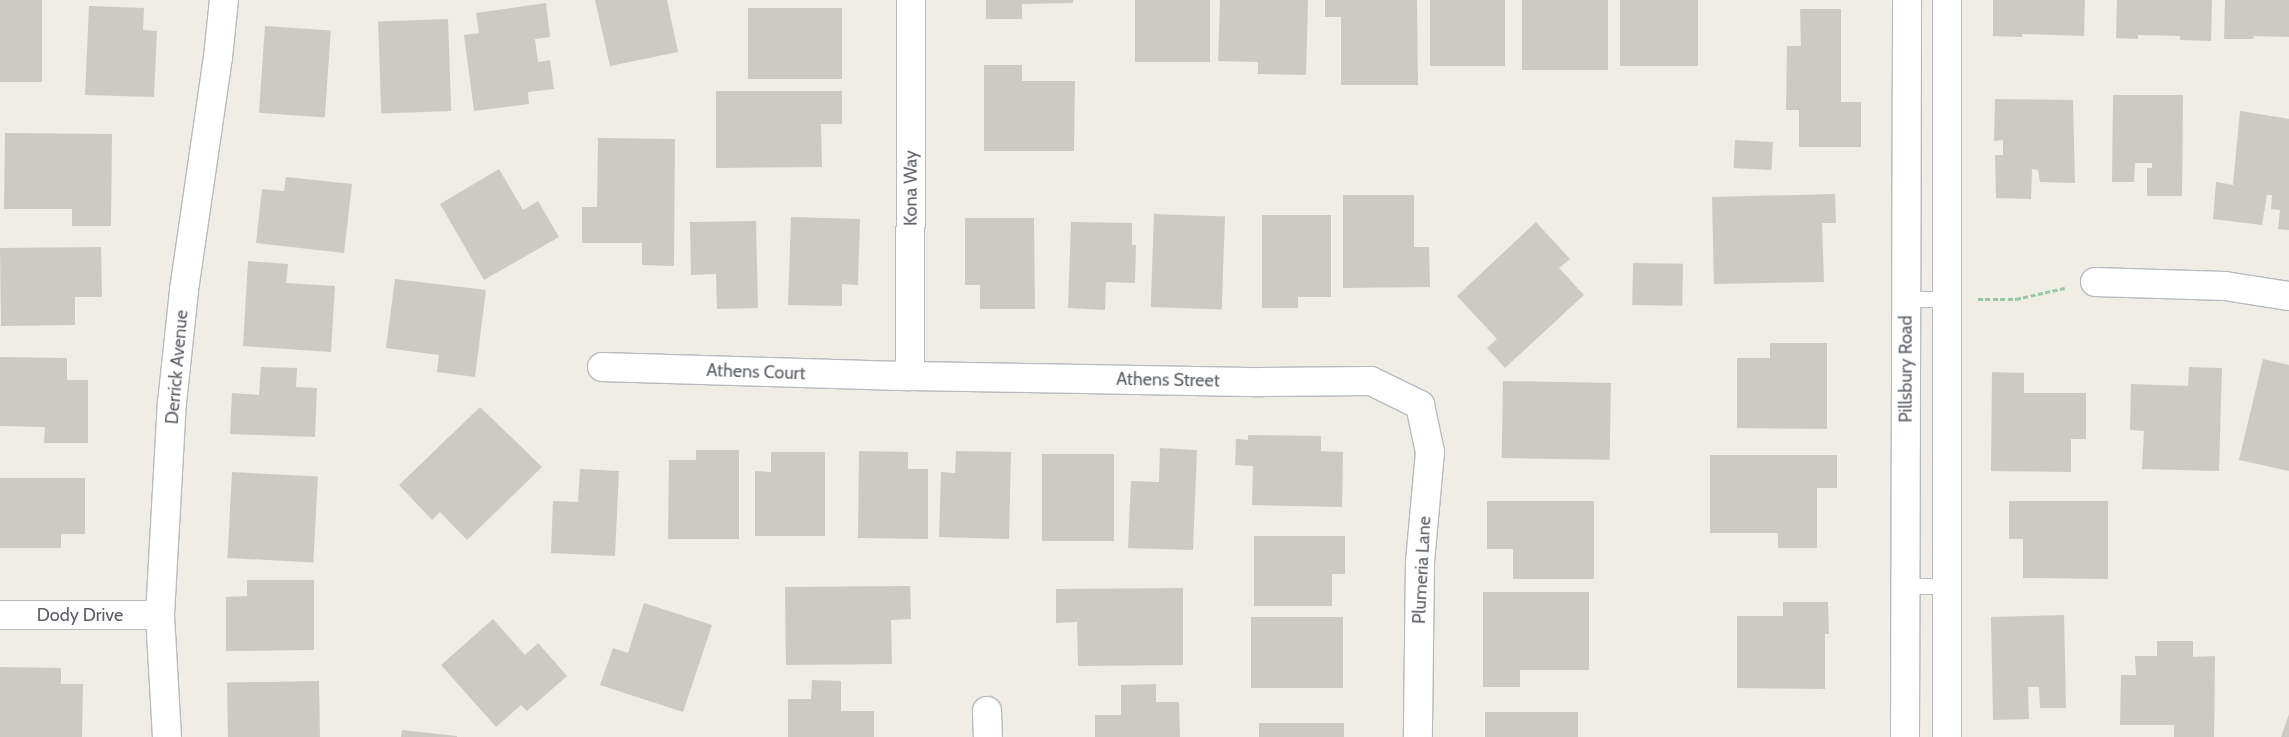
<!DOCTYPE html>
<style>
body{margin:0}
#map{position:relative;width:2289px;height:737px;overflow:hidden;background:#efede5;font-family:Cabin,sans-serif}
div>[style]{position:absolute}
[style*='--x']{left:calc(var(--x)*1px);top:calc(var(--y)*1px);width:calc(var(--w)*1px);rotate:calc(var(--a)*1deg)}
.building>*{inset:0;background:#cccac4;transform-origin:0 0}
.path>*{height:3px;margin-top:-1.5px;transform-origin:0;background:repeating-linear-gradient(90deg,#99c9a8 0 5px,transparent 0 7.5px)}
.roads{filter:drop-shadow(1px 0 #b7babf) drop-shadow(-1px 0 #b7babf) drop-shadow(0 1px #b7babf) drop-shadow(0 -1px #b7babf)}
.service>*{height:15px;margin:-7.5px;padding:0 7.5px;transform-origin:7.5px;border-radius:7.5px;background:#fff}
.minor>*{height:28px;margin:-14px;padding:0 14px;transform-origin:14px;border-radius:14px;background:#fff}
.tertiary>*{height:28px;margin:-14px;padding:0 14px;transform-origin:14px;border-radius:14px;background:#fff}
span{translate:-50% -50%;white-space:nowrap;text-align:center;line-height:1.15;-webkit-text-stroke:4.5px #fff;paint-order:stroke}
.street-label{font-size:18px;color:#5c6066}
</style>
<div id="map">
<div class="building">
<i style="left:0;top:0;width:42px;height:82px"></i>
<i style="clip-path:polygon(595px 0,667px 0,678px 52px,610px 66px)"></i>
<i style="clip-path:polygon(986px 0,1073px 0,1073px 3px,1022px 4px,1022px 19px,986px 19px)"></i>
<i style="left:1135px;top:0;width:75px;height:62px"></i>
<i style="clip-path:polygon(1220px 0,1308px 0,1306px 75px,1258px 74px,1258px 62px,1218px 61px)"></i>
<i style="clip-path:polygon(1325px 0,1417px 0,1418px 85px,1341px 85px,1341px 17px,1325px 17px)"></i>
<i style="left:1430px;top:0;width:75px;height:66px"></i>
<i style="left:1522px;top:0;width:86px;height:70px"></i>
<i style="left:1620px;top:0;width:78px;height:66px"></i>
<i style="clip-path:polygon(1993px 0,2085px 0,2084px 36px,2022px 34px,2022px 37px,1993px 36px)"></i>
<i style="clip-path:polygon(2117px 0,2212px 0,2211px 41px,2180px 40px,2180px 36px,2138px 35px,2138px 39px,2116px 38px)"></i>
<i style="clip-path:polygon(2225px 0,2289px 0,2289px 37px,2254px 36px,2253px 39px,2224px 39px)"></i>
<i style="clip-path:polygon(546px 3px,550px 37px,535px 39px,538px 62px,550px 60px,554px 89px,528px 92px,529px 104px,474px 111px,464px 35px,479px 33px,476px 13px)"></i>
<i style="clip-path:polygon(89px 6px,144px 8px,143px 30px,157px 31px,154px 97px,85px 95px)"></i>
<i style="left:748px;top:8px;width:94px;height:71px"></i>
<i style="clip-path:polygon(1800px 9px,1841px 9px,1841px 102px,1861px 102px,1861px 147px,1799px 147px,1799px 110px,1786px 110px,1787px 46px,1801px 46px)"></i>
<i style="left:448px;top:19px;width:92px;height:70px;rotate:88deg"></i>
<i style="left:265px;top:26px;width:66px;height:87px;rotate:4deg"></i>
<i style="clip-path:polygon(984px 65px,1022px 65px,1022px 81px,1075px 81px,1074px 151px,984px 151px)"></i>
<i style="clip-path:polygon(716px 91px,842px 91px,842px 124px,821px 124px,822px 167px,716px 168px)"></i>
<i style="clip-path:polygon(2113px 95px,2183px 95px,2182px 196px,2147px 196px,2147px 168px,2152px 168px,2152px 163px,2135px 163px,2134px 182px,2112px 182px)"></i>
<i style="clip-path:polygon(1995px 99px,2073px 100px,2075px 183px,2040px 182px,2038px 170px,2032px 169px,2031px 199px,1996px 198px,1995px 155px,2003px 155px,2003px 140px,1994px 141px)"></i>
<i style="clip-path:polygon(2240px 111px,2289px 119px,2289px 230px,2278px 229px,2280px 210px,2271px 209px,2272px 195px,2267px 195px,2262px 225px,2213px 219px,2216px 182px,2233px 185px)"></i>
<i style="clip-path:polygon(5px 133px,112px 134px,111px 226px,72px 226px,72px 209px,4px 209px)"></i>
<i style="clip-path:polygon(598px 138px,675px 139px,674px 266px,642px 265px,642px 243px,582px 243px,582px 207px,597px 207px)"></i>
<i style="left:1735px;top:140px;width:38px;height:28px;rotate:3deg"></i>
<i style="clip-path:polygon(499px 169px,523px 210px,538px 201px,559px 237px,484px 280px,440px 204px)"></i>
<i style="clip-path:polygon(286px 177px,352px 184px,344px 253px,256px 243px,262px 189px,284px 191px)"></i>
<i style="clip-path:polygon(1835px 194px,1836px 223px,1822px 223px,1824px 282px,1714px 284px,1712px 197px)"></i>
<i style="clip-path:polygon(1343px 195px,1414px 195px,1414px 247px,1429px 247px,1430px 287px,1343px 288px)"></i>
<i style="left:1154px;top:214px;width:71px;height:93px;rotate:2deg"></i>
<i style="clip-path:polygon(1262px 215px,1331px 215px,1331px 297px,1298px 297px,1298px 308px,1262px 308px)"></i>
<i style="clip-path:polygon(791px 217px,860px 219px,858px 285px,842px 284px,842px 306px,788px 305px)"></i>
<i style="clip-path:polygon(965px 218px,1034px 218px,1035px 309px,980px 309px,980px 285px,965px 285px)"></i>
<i style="clip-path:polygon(756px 221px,758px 308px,717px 309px,716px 274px,691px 275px,690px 222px)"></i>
<i style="clip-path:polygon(1071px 222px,1132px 223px,1132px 245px,1136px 245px,1135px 283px,1106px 282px,1105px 310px,1068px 308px)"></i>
<i style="clip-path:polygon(1536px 222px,1570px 259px,1559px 268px,1584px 295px,1505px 368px,1487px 348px,1497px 339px,1457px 296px)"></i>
<i style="clip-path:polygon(101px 247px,102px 297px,75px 297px,75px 325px,1px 326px,0 248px)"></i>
<i style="clip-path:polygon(248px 261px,288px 264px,286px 283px,335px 286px,331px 352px,243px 346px)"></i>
<i style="left:1633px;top:263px;width:50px;height:42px;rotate:1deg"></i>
<i style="clip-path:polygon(395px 279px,486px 290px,475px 377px,437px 372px,439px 355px,386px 348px)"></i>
<i style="clip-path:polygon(1770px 343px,1827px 343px,1827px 429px,1737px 428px,1737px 358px,1770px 358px)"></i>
<i style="clip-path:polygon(0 357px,67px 358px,67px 380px,88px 380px,88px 443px,44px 443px,45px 427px,0 426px)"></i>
<i style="clip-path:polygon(2263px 359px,2289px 365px,2289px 471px,2239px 460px)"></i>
<i style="clip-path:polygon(261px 367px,297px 368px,296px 387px,317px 388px,315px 437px,230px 434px,232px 393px,259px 395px)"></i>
<i style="clip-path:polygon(2189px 367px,2222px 368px,2219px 471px,2142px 469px,2144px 431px,2130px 430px,2131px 384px,2188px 386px)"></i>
<i style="clip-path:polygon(1992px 372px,2024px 373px,2024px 393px,2086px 393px,2086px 439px,2071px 439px,2071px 472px,1991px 471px)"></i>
<i style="left:1503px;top:381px;width:108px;height:77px;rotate:1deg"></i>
<i style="clip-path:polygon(480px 407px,542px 467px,467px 540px,440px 512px,432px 520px,399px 485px)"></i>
<i style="clip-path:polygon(1248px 435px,1321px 436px,1321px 451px,1343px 452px,1342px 507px,1252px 505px,1253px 466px,1235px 465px,1236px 439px,1248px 440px)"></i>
<i style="clip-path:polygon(1160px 448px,1197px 450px,1193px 550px,1128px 548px,1131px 481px,1159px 482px)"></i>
<i style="clip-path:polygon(696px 450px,739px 450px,739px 539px,668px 539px,669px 460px,696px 460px)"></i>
<i style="clip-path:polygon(859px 451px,908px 452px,908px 469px,928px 469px,928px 539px,858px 538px)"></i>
<i style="clip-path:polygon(956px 451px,1011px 452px,1009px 539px,939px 537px,941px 472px,955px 473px)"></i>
<i style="clip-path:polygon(771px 452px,825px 452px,825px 536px,755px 536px,755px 471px,771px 472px)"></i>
<i style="left:1042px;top:454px;width:72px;height:87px"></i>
<i style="clip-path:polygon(1710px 455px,1837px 455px,1837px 488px,1817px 488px,1817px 548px,1778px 548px,1778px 533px,1710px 533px)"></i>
<i style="clip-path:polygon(580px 469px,619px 471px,615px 556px,551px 553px,553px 501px,578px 502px)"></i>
<i style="left:232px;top:472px;width:86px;height:86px;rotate:3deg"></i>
<i style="clip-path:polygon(0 478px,85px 478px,85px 534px,61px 534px,61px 548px,0 548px)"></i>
<i style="clip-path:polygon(1487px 501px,1594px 501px,1594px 579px,1513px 579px,1513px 549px,1487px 549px)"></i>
<i style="clip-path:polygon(2009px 501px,2108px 501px,2108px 579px,2023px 578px,2023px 539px,2009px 539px)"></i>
<i style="clip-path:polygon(1254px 536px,1345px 536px,1345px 574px,1332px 574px,1332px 606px,1254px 606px)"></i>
<i style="clip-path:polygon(247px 580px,314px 580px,314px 650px,226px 651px,226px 597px,247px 596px)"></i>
<i style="clip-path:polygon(910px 586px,911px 619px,891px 620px,892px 664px,786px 665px,785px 587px)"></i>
<i style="clip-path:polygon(1183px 588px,1183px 665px,1078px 666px,1077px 622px,1056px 623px,1056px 589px)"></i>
<i style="clip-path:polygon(1483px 592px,1589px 592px,1589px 670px,1520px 670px,1520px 687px,1483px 687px)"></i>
<i style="clip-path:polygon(1783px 602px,1828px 602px,1829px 634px,1825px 634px,1825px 689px,1737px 688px,1737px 616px,1783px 616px)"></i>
<i style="clip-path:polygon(644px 603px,712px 625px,683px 712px,600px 685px,613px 648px,628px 653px)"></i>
<i style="clip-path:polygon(2064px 615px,2066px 708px,2040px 708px,2039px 687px,2028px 687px,2029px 719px,1993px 720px,1991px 617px)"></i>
<i style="left:1251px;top:617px;width:92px;height:71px"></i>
<i style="clip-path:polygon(493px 619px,525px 655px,538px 643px,567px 676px,527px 711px,521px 705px,496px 727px,441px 665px)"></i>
<i style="clip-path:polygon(2157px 641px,2193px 641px,2193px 657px,2215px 656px,2214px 737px,2174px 737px,2174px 725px,2120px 725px,2121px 675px,2136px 675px,2135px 656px,2157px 656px)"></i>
<i style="clip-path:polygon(0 667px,61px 668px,61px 684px,83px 684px,82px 737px,0 737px)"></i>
<i style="clip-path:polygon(812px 680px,841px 681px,841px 711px,874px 711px,874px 737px,788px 737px,788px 699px,811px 699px)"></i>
<i style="left:319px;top:681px;width:56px;height:92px;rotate:89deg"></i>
<i style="clip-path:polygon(1156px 684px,1156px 702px,1179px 702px,1180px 737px,1095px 737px,1095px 715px,1121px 715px,1121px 685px)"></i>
<i style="left:1485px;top:712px;width:93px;height:25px"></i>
<i style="clip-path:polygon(2289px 714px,2289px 737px,2281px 737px)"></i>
<i style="left:1344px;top:723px;width:14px;height:85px;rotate:90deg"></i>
<i style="clip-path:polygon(402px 730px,457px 736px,457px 737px,401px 737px)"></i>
</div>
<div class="path">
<i style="--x:1978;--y:299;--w:38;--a:0"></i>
<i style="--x:2016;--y:299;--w:50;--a:-12.7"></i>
</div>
<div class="roads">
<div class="service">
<i style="--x:1906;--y:299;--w:40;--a:0"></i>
<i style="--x:1906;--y:586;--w:40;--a:0"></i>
</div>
<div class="minor">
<i style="--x:2095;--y:282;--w:130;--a:1.8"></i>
<i style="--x:2225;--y:286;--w:65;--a:8.9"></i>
<i style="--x:602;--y:367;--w:308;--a:1.7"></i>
<i style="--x:910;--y:376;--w:352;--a:1"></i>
<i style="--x:1262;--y:382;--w:109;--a:-0.5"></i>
<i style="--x:1371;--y:381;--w:55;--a:26.1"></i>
<i style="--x:1420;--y:405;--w:48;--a:78"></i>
<i style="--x:1430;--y:452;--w:110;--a:95.2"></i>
<i style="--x:1420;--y:562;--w:175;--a:90.7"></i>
<i style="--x:910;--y:376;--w:376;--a:-89.8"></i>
<i style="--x:0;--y:615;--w:160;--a:0"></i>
<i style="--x:987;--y:711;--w:26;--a:88"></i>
<i style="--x:167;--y:737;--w:122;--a:-93.3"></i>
<i style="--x:160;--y:615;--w:212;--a:-86.8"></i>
<i style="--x:172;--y:403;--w:114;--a:-83.9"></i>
<i style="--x:184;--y:290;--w:235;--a:-81.7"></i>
<i style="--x:218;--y:57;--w:57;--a:-84"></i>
</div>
<div class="tertiary">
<i style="--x:1905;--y:737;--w:737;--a:-89.84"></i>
<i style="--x:1947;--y:737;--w:737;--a:-90"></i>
</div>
</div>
<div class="street-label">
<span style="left:911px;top:188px;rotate:-90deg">Kona Way</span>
<span style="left:177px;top:367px;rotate:-85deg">Derrick Avenue</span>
<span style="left:1906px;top:369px;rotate:-90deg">Pillsbury Road</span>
<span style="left:756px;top:372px;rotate:2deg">Athens Court</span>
<span style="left:1168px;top:380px;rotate:1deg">Athens Street</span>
<span style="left:1422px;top:570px;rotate:-87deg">Plumeria Lane</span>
<span style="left:80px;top:615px">Dody Drive</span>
</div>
</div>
